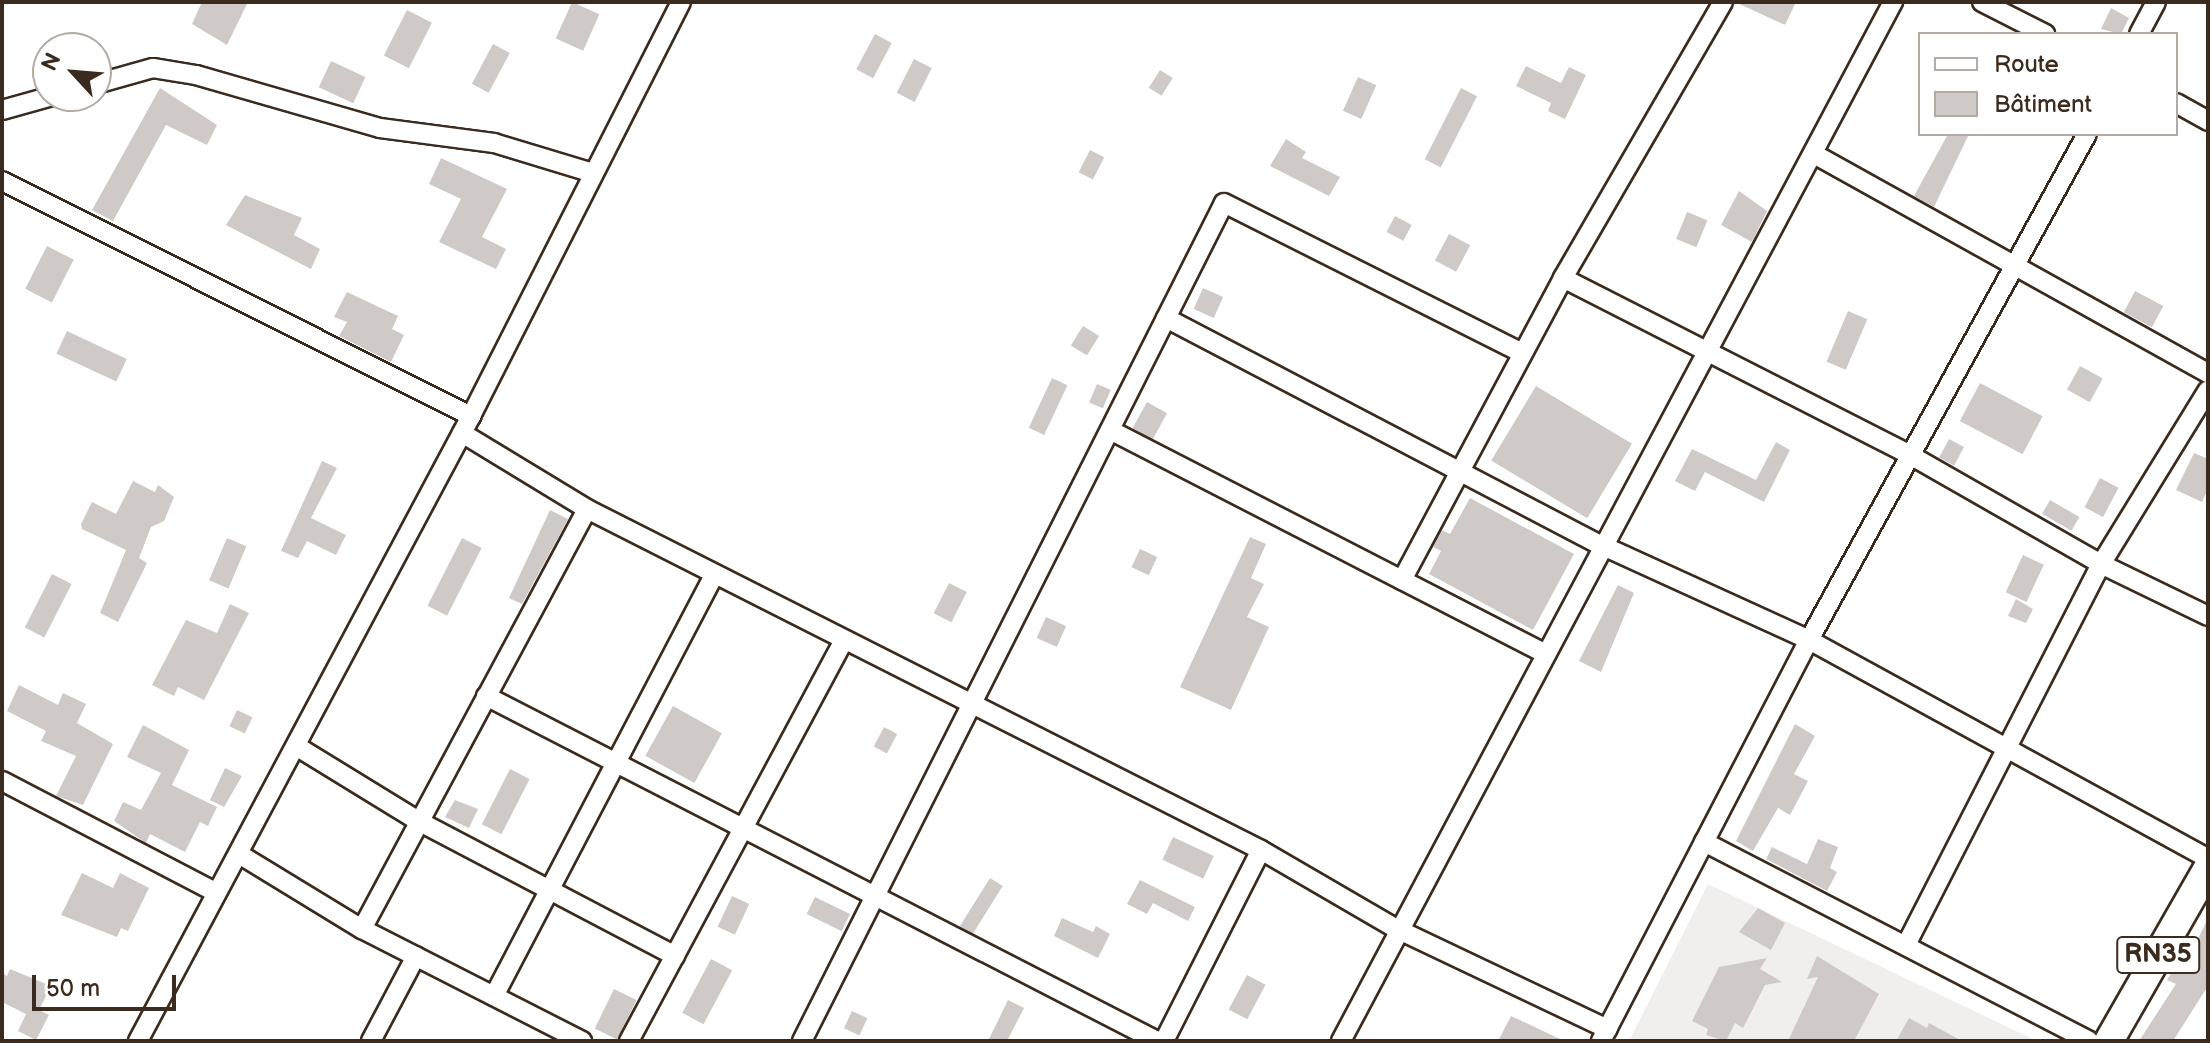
<!DOCTYPE html>
<meta charset="utf-8">
<style>
body{margin:0}
#map{position:relative;width:2210px;height:1043px;overflow:hidden;background:#fff;font-family:"Balsamiq Sans",sans-serif}
div>[style]{position:absolute}
[style*='--x']{left:calc(var(--x)*1px);top:calc(var(--y)*1px);width:calc(var(--w)*1px);rotate:calc(var(--a)*1deg)}
.built>*{inset:0;background:#f1efee}
.building>*{inset:0;background:#cfcac7;transform-origin:0 0}
.roads{filter:drop-shadow(2px 0 #3b2a1e) drop-shadow(-2px 0 #3b2a1e) drop-shadow(0 2px #3b2a1e) drop-shadow(0 -2px #3b2a1e)}
.street>*{height:18px;margin:-9px;padding:0 9px;transform-origin:9px;border-radius:9px;background:#fff}
.primary>*{height:28px;margin:-14px;padding:0 14px;transform-origin:14px;border-radius:14px;background:#fff}
span{translate:-50% -50%;white-space:nowrap;text-align:center;line-height:1.15;-webkit-text-stroke:6px #fff;paint-order:stroke}
.shield-label span{padding:2px 6px;background:#fff;border:2px solid;border-radius:6px;-webkit-text-stroke-width:0}
.shield-label{font-size:26px;color:#3b2a1e;font-weight:700}
.frame{position:absolute;inset:0;border:4px solid #3b2a1e;pointer-events:none}
.legend{position:absolute;left:1918px;top:32px;width:260px;height:104px;box-sizing:border-box;background:#fff;border:2px solid #b1aaa5;margin:0;padding:10px 14px;list-style:none;font-size:24px;color:#3b2a1e}
.legend li{display:flex;align-items:center;gap:16px;height:40px}
.legend b{width:40px;border:2px solid #b1aaa5}
.north{position:absolute;left:32px;top:32px;width:80px;height:80px;box-sizing:border-box;background:#fff;border:2px solid #b1aaa5;border-radius:50%;rotate:296deg;font-size:22px;font-weight:700;line-height:32px;text-align:center;color:#3b2a1e}
.north::after{content:'';display:block;margin:auto;width:28px;height:36px;background:#3b2a1e;clip-path:polygon(50% 0,100% 100%,50% 72%,0 100%)}
.scale{position:absolute;left:32px;top:975px;width:144px;height:36px;box-sizing:border-box;border:4px solid #3b2a1e;border-top:0;padding-left:10px;font-size:24px;line-height:28px;white-space:nowrap;color:#3b2a1e;-webkit-text-stroke:6px #fff;paint-order:stroke}
</style>
<div id="map">
<div class="built">
<i style="clip-path:polygon(1708px 884px,2037px 1041px,1629px 1041px)"></i>
</div>
<div class="building">
<i style="clip-path:polygon(202px 2px,248px 2px,227px 45px,192px 24px)"></i>
<i style="left:572px;top:2px;width:30px;height:40px;rotate:24deg"></i>
<i style="clip-path:polygon(1735px 2px,1796px 2px,1785px 25px)"></i>
<i style="clip-path:polygon(2111px 8px,2129px 18px,2121px 34px,2101px 29px)"></i>
<i style="left:407px;top:10px;width:28px;height:51px;rotate:27deg"></i>
<i style="left:875px;top:34px;width:19px;height:40px;rotate:28deg"></i>
<i style="left:493px;top:44px;width:19px;height:45px;rotate:28deg"></i>
<i style="left:914px;top:59px;width:20px;height:38px;rotate:27deg"></i>
<i style="left:331px;top:61px;width:38px;height:29px;rotate:25deg"></i>
<i style="clip-path:polygon(1526px 66px,1561px 83px,1569px 67px,1586px 75px,1565px 119px,1548px 111px,1551px 103px,1516px 86px)"></i>
<i style="left:1160px;top:70px;width:15px;height:21px;rotate:32deg"></i>
<i style="left:1358px;top:77px;width:20px;height:37px;rotate:24deg"></i>
<i style="clip-path:polygon(160px 88px,217px 125px,207px 145px,166px 125px,113px 221px,92px 210px)"></i>
<i style="left:1461px;top:88px;width:18px;height:80px;rotate:27deg"></i>
<i style="clip-path:polygon(1948px 134px,1969px 134px,1934px 207px,1914px 196px)"></i>
<i style="clip-path:polygon(1286px 139px,1306px 152px,1302px 158px,1340px 177px,1329px 196px,1270px 166px)"></i>
<i style="left:1090px;top:150px;width:16px;height:25px;rotate:27deg"></i>
<i style="clip-path:polygon(441px 158px,507px 189px,482px 237px,506px 249px,496px 269px,439px 242px,461px 199px,429px 184px)"></i>
<i style="clip-path:polygon(1739px 191px,1767px 211px,1752px 242px,1721px 225px)"></i>
<i style="clip-path:polygon(245px 195px,302px 218px,294px 235px,320px 249px,311px 269px,226px 225px)"></i>
<i style="left:1687px;top:212px;width:22px;height:29px;rotate:22deg"></i>
<i style="left:1395px;top:216px;width:19px;height:18px;rotate:28deg"></i>
<i style="left:1449px;top:234px;width:24px;height:30px;rotate:28deg"></i>
<i style="left:47px;top:246px;width:30px;height:48px;rotate:27deg"></i>
<i style="left:1203px;top:288px;width:22px;height:23px;rotate:24deg"></i>
<i style="left:2135px;top:291px;width:32px;height:24px;rotate:28deg"></i>
<i style="clip-path:polygon(347px 292px,398px 316px,392px 329px,404px 335px,391px 362px,339px 336px,347px 322px,334px 317px)"></i>
<i style="left:1848px;top:311px;width:21px;height:55px;rotate:23deg"></i>
<i style="left:1083px;top:326px;width:19px;height:23px;rotate:32deg"></i>
<i style="left:67px;top:331px;width:66px;height:25px;rotate:25deg"></i>
<i style="left:2080px;top:366px;width:26px;height:27px;rotate:29deg"></i>
<i style="left:1052px;top:378px;width:17px;height:55px;rotate:25deg"></i>
<i style="left:1980px;top:383px;width:71px;height:43px;rotate:28deg"></i>
<i style="left:1097px;top:384px;width:15px;height:20px;rotate:23deg"></i>
<i style="left:1536px;top:386px;width:112px;height:87px;rotate:31deg"></i>
<i style="left:1147px;top:402px;width:23px;height:30px;rotate:29deg"></i>
<i style="left:1949px;top:439px;width:17px;height:21px;rotate:28deg"></i>
<i style="clip-path:polygon(1776px 442px,1790px 450px,1764px 502px,1705px 472px,1695px 491px,1675px 481px,1692px 449px,1756px 480px)"></i>
<i style="clip-path:polygon(2194px 453px,2208px 459px,2208px 489px,2202px 502px,2176px 490px)"></i>
<i style="clip-path:polygon(322px 461px,337px 468px,311px 518px,346px 535px,336px 555px,307px 541px,298px 558px,281px 551px)"></i>
<i style="left:2100px;top:478px;width:21px;height:33px;rotate:28deg"></i>
<i style="clip-path:polygon(133px 481px,155px 492px,158px 485px,174px 497px,164px 521px,151px 527px,139px 558px,147px 563px,118px 622px,100px 613px,126px 550px,82px 529px,81px 524px,92px 502px,116px 514px)"></i>
<i style="clip-path:polygon(1470px 498px,1574px 554px,1533px 630px,1429px 574px,1441px 551px,1433px 547px,1442px 530px,1450px 534px)"></i>
<i style="left:2050px;top:500px;width:34px;height:16px;rotate:30deg"></i>
<i style="clip-path:polygon(550px 510px,568px 519px,522px 604px,509px 598px)"></i>
<i style="clip-path:polygon(1250px 537px,1266px 544px,1251px 578px,1264px 584px,1247px 617px,1269px 627px,1231px 710px,1180px 687px)"></i>
<i style="left:227px;top:538px;width:21px;height:46px;rotate:23deg"></i>
<i style="left:462px;top:538px;width:22px;height:76px;rotate:27deg"></i>
<i style="left:1140px;top:549px;width:19px;height:20px;rotate:25deg"></i>
<i style="left:2023px;top:555px;width:23px;height:41px;rotate:25deg"></i>
<i style="left:52px;top:574px;width:22px;height:60px;rotate:27deg"></i>
<i style="left:949px;top:583px;width:20px;height:34px;rotate:27deg"></i>
<i style="clip-path:polygon(1618px 585px,1634px 593px,1601px 672px,1579px 661px)"></i>
<i style="clip-path:polygon(2016px 599px,2033px 609px,2026px 623px,2008px 616px)"></i>
<i style="clip-path:polygon(230px 604px,249px 613px,204px 700px,178px 687px,174px 696px,152px 685px,186px 620px,217px 633px)"></i>
<i style="left:1046px;top:617px;width:22px;height:23px;rotate:24deg"></i>
<i style="clip-path:polygon(19px 685px,58px 705px,63px 693px,86px 704px,77px 723px,113px 744px,83px 805px,56px 796px,76px 756px,41px 741px,46px 731px,7px 711px)"></i>
<i style="left:673px;top:706px;width:56px;height:57px;rotate:29deg"></i>
<i style="left:237px;top:710px;width:17px;height:18px;rotate:25deg"></i>
<i style="clip-path:polygon(1795px 724px,1815px 736px,1794px 774px,1808px 781px,1790px 815px,1778px 808px,1753px 851px,1736px 841px)"></i>
<i style="clip-path:polygon(143px 725px,189px 750px,172px 785px,217px 807px,208px 826px,200px 822px,185px 852px,150px 834px,146px 843px,114px 821px,123px 802px,141px 810px,161px 773px,127px 757px)"></i>
<i style="left:884px;top:727px;width:15px;height:22px;rotate:28deg"></i>
<i style="clip-path:polygon(225px 768px,242px 776px,224px 807px,210px 800px)"></i>
<i style="left:510px;top:769px;width:22px;height:62px;rotate:27deg"></i>
<i style="clip-path:polygon(455px 800px,478px 809px,469px 828px,445px 817px)"></i>
<i style="left:1173px;top:837px;width:45px;height:25px;rotate:25deg"></i>
<i style="clip-path:polygon(1818px 839px,1838px 847px,1830px 868px,1837px 872px,1827px 891px,1766px 859px,1772px 847px,1807px 864px)"></i>
<i style="clip-path:polygon(82px 873px,113px 888px,120px 873px,149px 888px,128px 931px,121px 928px,117px 937px,61px 915px)"></i>
<i style="left:990px;top:878px;width:15px;height:57px;rotate:32deg"></i>
<i style="clip-path:polygon(1140px 880px,1195px 907px,1188px 921px,1153px 903px,1147px 914px,1127px 904px)"></i>
<i style="left:732px;top:896px;width:19px;height:34px;rotate:25deg"></i>
<i style="left:815px;top:897px;width:39px;height:19px;rotate:26deg"></i>
<i style="clip-path:polygon(1758px 908px,1785px 923px,1771px 950px,1739px 932px)"></i>
<i style="clip-path:polygon(1062px 918px,1093px 932px,1096px 926px,1110px 934px,1098px 958px,1054px 936px)"></i>
<i style="clip-path:polygon(2208px 918px,2208px 986px,2173px 1041px,2139px 1041px,2176px 984px,2167px 980px,2174px 968px,2183px 970px)"></i>
<i style="clip-path:polygon(1817px 956px,1879px 994px,1854px 1041px,1788px 1041px,1818px 977px,1807px 979px)"></i>
<i style="clip-path:polygon(1767px 958px,1760px 969px,1782px 982px,1765px 985px,1743px 1028px,1735px 1023px,1726px 1041px,1706px 1035px,1708px 1029px,1692px 1021px,1719px 967px)"></i>
<i style="left:711px;top:959px;width:24px;height:61px;rotate:28deg"></i>
<i style="clip-path:polygon(10px 969px,51px 986px,39px 1010px,49px 1015px,36px 1040px,18px 1031px,26px 1014px,2px 1002px,2px 973px,7px 976px)"></i>
<i style="left:1247px;top:975px;width:21px;height:39px;rotate:28deg"></i>
<i style="left:614px;top:989px;width:25px;height:44px;rotate:26deg"></i>
<i style="clip-path:polygon(1008px 1000px,1024px 1008px,1007px 1041px,988px 1041px)"></i>
<i style="left:852px;top:1011px;width:17px;height:19px;rotate:25deg"></i>
<i style="clip-path:polygon(1511px 1016px,1560px 1039px,1560px 1041px,1498px 1041px)"></i>
<i style="clip-path:polygon(1909px 1018px,1927px 1028px,1929px 1023px,1962px 1041px,1896px 1041px)"></i>
</div>
<div class="roads">
<div class="street">
<i style="--x:1982;--y:2;--w:71;--a:26.9"></i>
<i style="--x:2139;--y:34;--w:36;--a:-62"></i>
<i style="--x:96;--y:84;--w:59;--a:-15.7"></i>
<i style="--x:153;--y:68;--w:44;--a:9.2"></i>
<i style="--x:196;--y:75;--w:191;--a:16.1"></i>
<i style="--x:380;--y:128;--w:115;--a:7.5"></i>
<i style="--x:494;--y:143;--w:103;--a:16.9"></i>
<i style="--x:2176;--y:103;--w:37;--a:29"></i>
<i style="--x:2;--y:110;--w:52;--a:-15.6"></i>
<i style="--x:1814;--y:154;--w:451;--a:29.1"></i>
<i style="--x:2;--y:181;--w:525;--a:26.61"></i>
<i style="--x:1563;--y:278;--w:390;--a:27"></i>
<i style="--x:1910;--y:455;--w:220;--a:29.7"></i>
<i style="--x:2101;--y:564;--w:119;--a:25.9"></i>
<i style="--x:1166;--y:318;--w:491;--a:27.6"></i>
<i style="--x:1601;--y:545;--w:229;--a:24.5"></i>
<i style="--x:1809;--y:640;--w:455;--a:28.7"></i>
<i style="--x:1110;--y:430;--w:488;--a:27.2"></i>
<i style="--x:462;--y:433;--w:146;--a:31.3"></i>
<i style="--x:587;--y:509;--w:755;--a:26.84"></i>
<i style="--x:1261;--y:850;--w:157;--a:30.2"></i>
<i style="--x:1397;--y:929;--w:233;--a:25.4"></i>
<i style="--x:1402;--y:580;--w:342;--a:-61.9"></i>
<i style="--x:1563;--y:278;--w:319;--a:-59.9"></i>
<i style="--x:486;--y:696;--w:754;--a:27.21"></i>
<i style="--x:296;--y:746;--w:145;--a:31.5"></i>
<i style="--x:420;--y:822;--w:288;--a:27.7"></i>
<i style="--x:2;--y:781;--w:240;--a:27.5"></i>
<i style="--x:1704;--y:842;--w:433;--a:27.3"></i>
<i style="--x:239;--y:854;--w:144;--a:31.4"></i>
<i style="--x:362;--y:929;--w:247;--a:27"></i>
<i style="--x:362;--y:929;--w:476;--a:-61.8"></i>
<i style="--x:1906;--y:945;--w:428;--a:-62.9"></i>
<i style="--x:2101;--y:564;--w:204;--a:-58.4"></i>
<i style="--x:494;--y:996;--w:475;--a:-62.4"></i>
<i style="--x:138;--y:1041;--w:708;--a:-61.95"></i>
<i style="--x:471;--y:416;--w:464;--a:-63.1"></i>
<i style="--x:371;--y:1041;--w:96;--a:-62.1"></i>
<i style="--x:629;--y:1041;--w:453;--a:-61.8"></i>
<i style="--x:802;--y:1041;--w:938;--a:-63.27"></i>
<i style="--x:1224;--y:203;--w:334;--a:26.7"></i>
<i style="--x:1164;--y:1041;--w:214;--a:-63.1"></i>
<i style="--x:1341;--y:1041;--w:1177;--a:-62.02"></i>
<i style="--x:1601;--y:1041;--w:452;--a:-62.6"></i>
<i style="--x:1809;--y:640;--w:577;--a:-61.22"></i>
</div>
<div class="primary">
<i style="--x:2109;--y:1041;--w:199;--a:-60.2"></i>
</div>
</div>
<div class="shield-label">
<span style="left:2158px;top:955px">RN35</span>
</div>
<div class="frame"></div>
<ul class="legend">
<li><b style="height:10px;background:#fff"></b>Route</li>
<li><b style="height:22px;background:#cfcac7"></b>Bâtiment</li>
</ul>
<div class="north">N</div>
<div class="scale">50 m</div>
</div>
